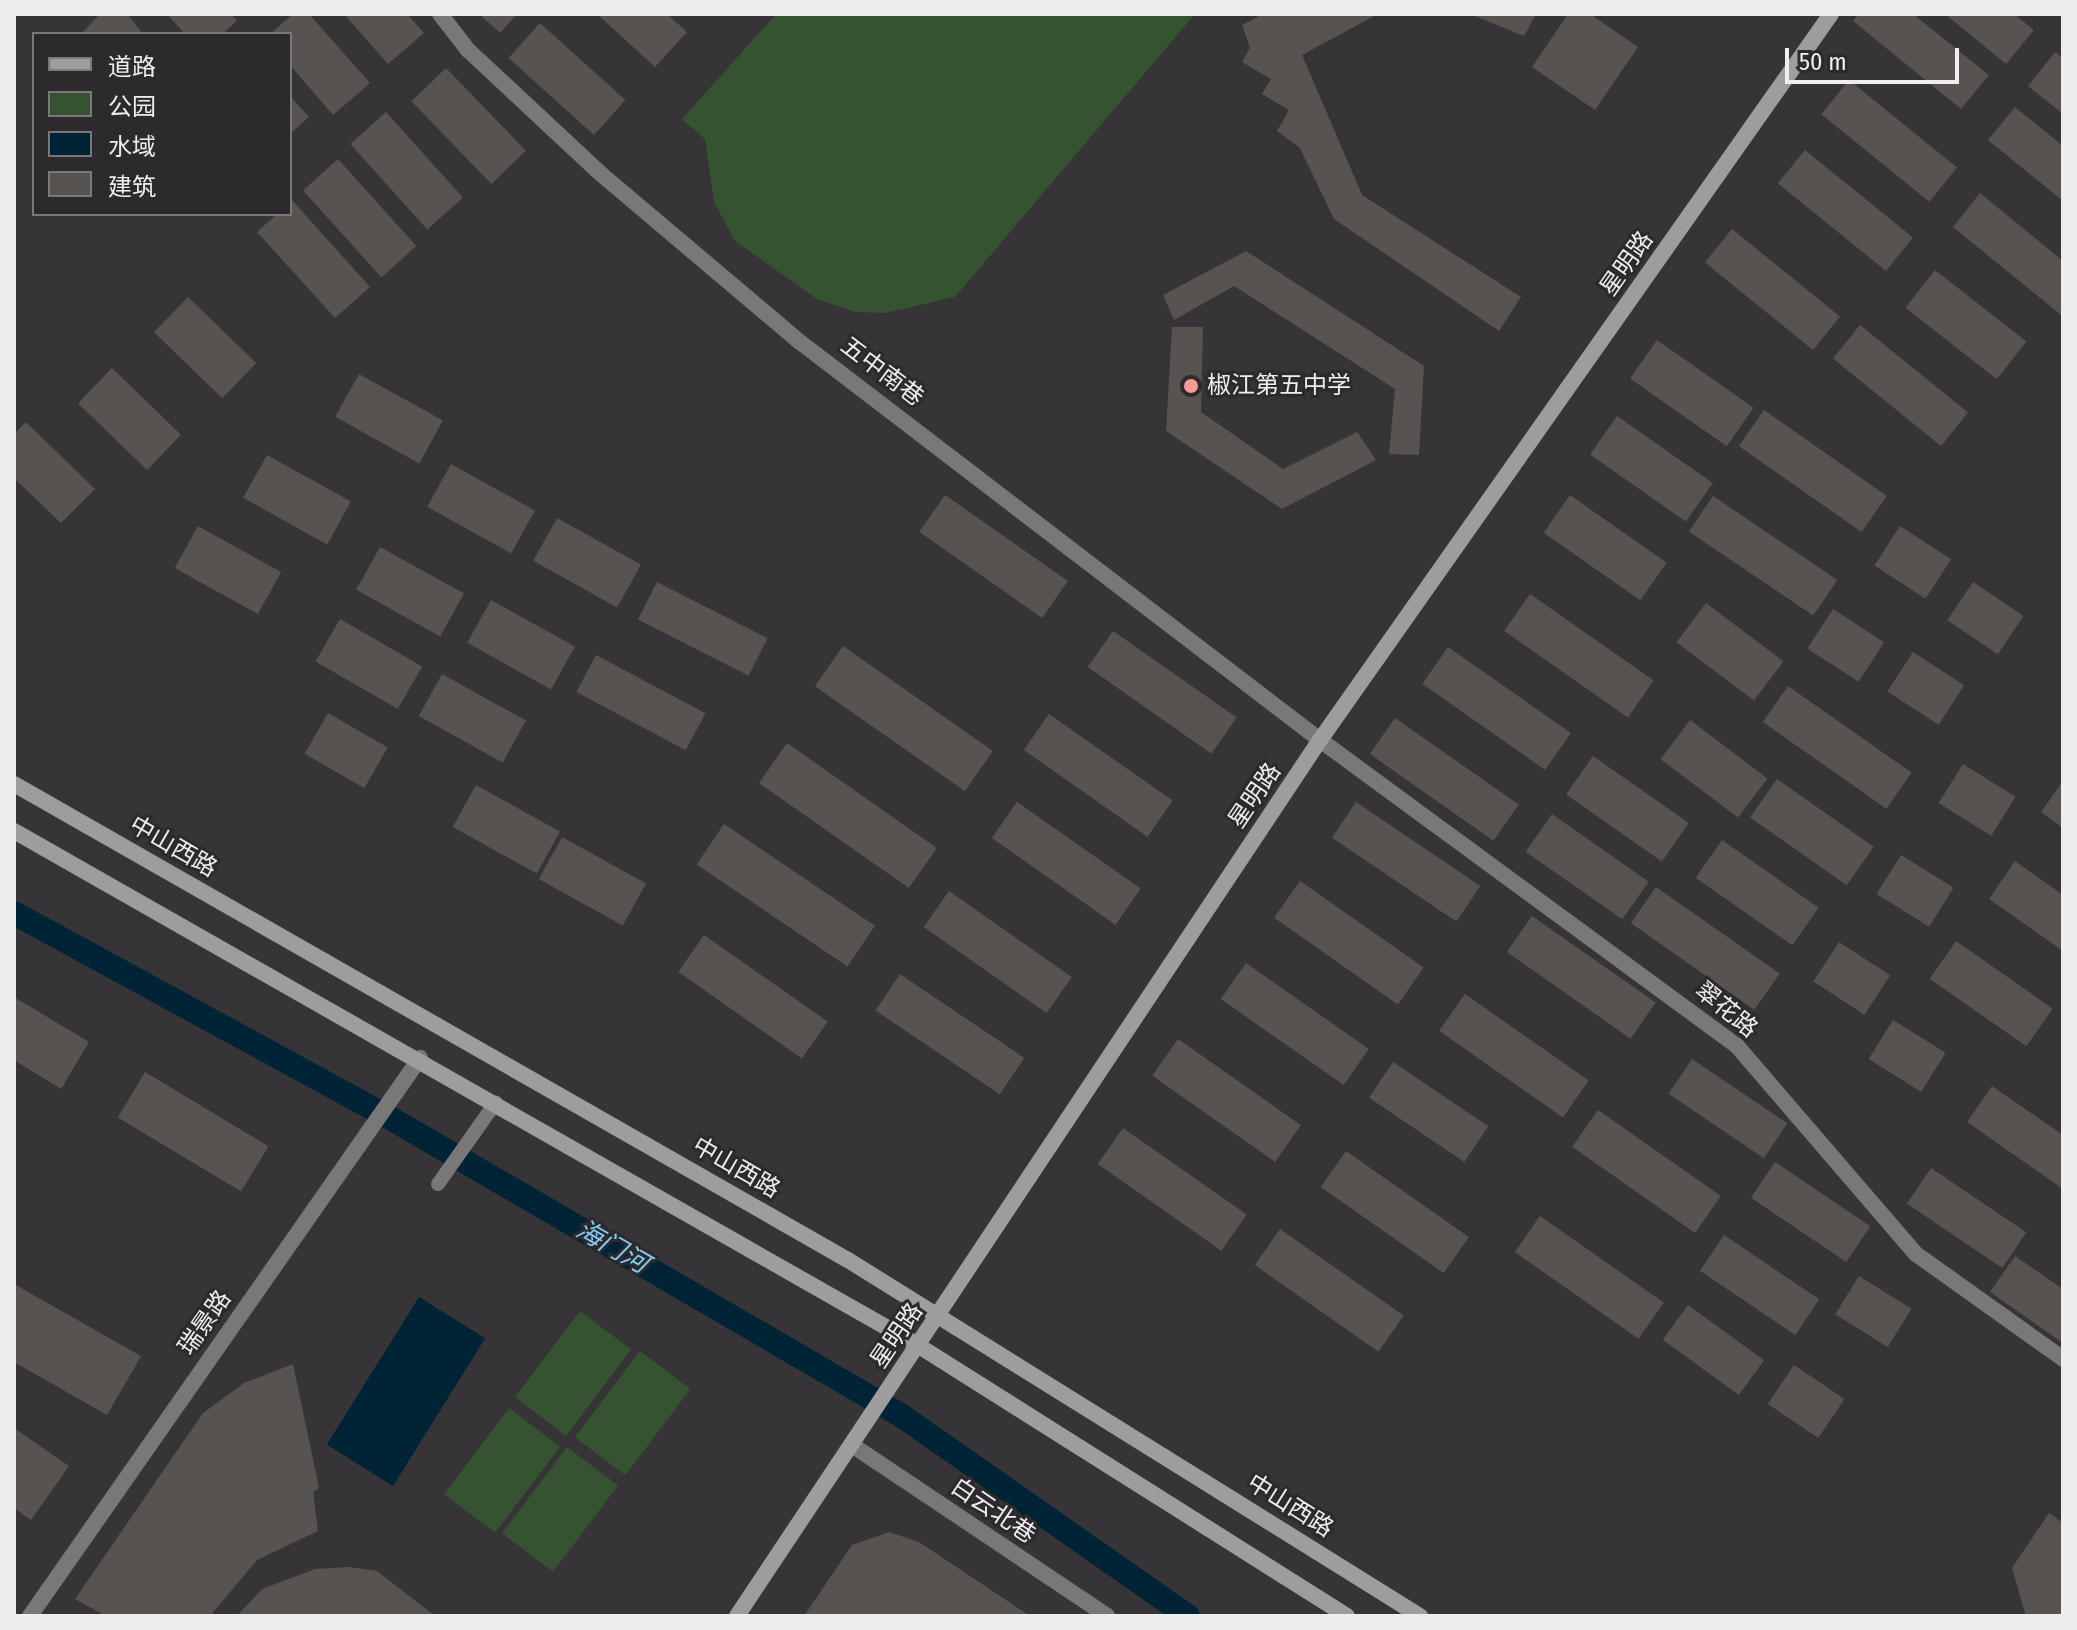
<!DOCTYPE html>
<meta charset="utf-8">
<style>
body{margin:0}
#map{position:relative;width:2077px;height:1630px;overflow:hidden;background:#373437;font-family:"Fira Sans Condensed","Noto Sans SC",sans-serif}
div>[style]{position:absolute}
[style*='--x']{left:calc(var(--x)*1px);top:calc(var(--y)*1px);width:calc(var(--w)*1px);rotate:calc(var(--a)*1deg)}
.green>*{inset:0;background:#355331;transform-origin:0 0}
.water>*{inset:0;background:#002336;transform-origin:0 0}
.canal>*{height:24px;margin:-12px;padding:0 12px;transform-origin:12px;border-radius:12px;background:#002336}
.building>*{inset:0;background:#565351;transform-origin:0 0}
.lane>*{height:14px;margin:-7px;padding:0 7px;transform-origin:7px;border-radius:7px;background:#797777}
.street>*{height:16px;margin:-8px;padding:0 8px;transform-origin:8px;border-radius:8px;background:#797777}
.secondary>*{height:16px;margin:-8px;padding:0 8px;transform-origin:8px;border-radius:8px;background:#9f9c9c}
.dots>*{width:22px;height:22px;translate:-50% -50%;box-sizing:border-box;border:4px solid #2d2a2d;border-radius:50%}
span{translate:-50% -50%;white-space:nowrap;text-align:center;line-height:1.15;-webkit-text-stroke:6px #2d2a2d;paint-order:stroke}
.street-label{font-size:24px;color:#efedee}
.poi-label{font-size:24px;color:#efedee}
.left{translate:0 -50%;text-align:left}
.water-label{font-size:26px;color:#82ccf8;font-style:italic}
.frame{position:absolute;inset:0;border:16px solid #efedee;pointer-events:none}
.legend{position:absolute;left:32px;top:32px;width:260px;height:184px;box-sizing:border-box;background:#2d2a2d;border:2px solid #7b787a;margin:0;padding:10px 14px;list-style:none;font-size:24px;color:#efedee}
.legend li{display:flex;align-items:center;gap:16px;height:40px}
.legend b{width:40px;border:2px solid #7b787a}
.scale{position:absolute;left:1785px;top:48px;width:174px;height:36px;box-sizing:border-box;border:4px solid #efedee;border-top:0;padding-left:10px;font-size:24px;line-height:28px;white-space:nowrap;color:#efedee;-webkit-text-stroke:6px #2d2a2d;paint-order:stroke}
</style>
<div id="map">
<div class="green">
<i style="clip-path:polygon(776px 14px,1195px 14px,955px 297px,885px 313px,855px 312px,817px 299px,735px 241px,714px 202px,705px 139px,682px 119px)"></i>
<i style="left:580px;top:1311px;width:64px;height:108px;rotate:37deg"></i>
<i style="left:640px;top:1351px;width:63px;height:108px;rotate:37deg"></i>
<i style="left:509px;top:1408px;width:64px;height:108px;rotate:37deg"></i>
<i style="left:567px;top:1447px;width:64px;height:108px;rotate:37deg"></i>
</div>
<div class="water">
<i style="left:419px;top:1297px;width:78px;height:174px;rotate:32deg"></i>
</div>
<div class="canal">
<i style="--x:14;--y:913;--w:422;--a:28.6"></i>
<i style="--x:385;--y:1115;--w:598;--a:30.21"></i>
<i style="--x:902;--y:1416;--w:349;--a:35"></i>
</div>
<div class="building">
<i style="clip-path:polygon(100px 14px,127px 14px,143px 34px,81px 34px)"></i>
<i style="clip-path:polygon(167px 14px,231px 14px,237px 21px,222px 34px,185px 34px)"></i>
<i style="clip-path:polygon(293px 14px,309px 14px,370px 83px,333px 115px,290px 65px,290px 34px,270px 34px)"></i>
<i style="clip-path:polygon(344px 14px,407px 14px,424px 33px,388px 64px)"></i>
<i style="clip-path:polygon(479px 14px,517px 14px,500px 33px)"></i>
<i style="clip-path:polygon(597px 14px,667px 14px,687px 32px,655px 67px)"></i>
<i style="clip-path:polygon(1263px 14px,1378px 14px,1302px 55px,1362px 195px,1521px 297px,1499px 331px,1334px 219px,1300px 148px,1277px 131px,1289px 110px,1262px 94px,1271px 79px,1242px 62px,1250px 48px,1242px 25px)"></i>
<i style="clip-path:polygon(1470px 14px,1536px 14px,1524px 36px)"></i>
<i style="clip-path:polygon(1568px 14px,1590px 14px,1638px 47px,1595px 110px,1532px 67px)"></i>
<i style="clip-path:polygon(1859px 14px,1913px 14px,1989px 75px,1961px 109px,1853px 21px)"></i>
<i style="clip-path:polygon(1945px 14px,2014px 14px,2034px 30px,2006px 64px)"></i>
<i style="left:540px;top:23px;width:115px;height:47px;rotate:42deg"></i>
<i style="clip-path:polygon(2055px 52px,2063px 58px,2063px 114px,2028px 86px)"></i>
<i style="left:446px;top:68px;width:115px;height:48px;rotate:46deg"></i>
<i style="left:1849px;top:80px;width:139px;height:44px;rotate:39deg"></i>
<i style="clip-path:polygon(290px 96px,309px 117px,290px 134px)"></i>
<i style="clip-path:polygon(2015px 107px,2063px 146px,2063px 201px,1988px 140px)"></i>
<i style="left:386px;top:112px;width:115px;height:48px;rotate:48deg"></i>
<i style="left:1805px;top:150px;width:139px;height:43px;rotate:39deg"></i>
<i style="left:338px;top:159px;width:117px;height:47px;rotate:48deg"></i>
<i style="clip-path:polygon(1980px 193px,2063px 261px,2061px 315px,1953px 227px)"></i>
<i style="clip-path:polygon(292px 200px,370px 287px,335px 318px,257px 232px,277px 214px,290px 214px)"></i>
<i style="left:1732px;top:229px;width:139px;height:43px;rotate:39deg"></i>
<i style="clip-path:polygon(1246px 251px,1424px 366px,1419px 455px,1389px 454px,1395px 389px,1234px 286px,1174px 320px,1163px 295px)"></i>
<i style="left:1935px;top:270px;width:116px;height:48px;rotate:38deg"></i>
<i style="left:188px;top:297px;width:95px;height:49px;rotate:44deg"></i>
<i style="left:1860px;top:325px;width:139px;height:43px;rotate:39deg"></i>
<i style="clip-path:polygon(1172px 327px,1203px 327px,1201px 412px,1283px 469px,1357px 432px,1376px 460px,1282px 509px,1166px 431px)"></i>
<i style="left:1657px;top:340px;width:118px;height:47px;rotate:35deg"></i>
<i style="left:112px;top:368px;width:96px;height:49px;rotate:44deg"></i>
<i style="left:359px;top:374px;width:96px;height:49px;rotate:29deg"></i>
<i style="left:1764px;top:410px;width:150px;height:44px;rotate:35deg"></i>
<i style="left:1617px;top:416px;width:117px;height:47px;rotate:35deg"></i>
<i style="clip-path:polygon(26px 422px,95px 489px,61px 523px,14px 478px,14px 434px)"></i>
<i style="left:267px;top:455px;width:96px;height:49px;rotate:29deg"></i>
<i style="left:451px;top:464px;width:96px;height:49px;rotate:29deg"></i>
<i style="left:945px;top:495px;width:150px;height:45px;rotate:35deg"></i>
<i style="left:1570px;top:495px;width:118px;height:46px;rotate:35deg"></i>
<i style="left:1713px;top:496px;width:150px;height:43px;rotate:34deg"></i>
<i style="left:557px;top:518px;width:96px;height:49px;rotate:29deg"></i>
<i style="left:198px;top:526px;width:95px;height:48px;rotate:29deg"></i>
<i style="left:1900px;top:526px;width:61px;height:47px;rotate:33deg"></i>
<i style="left:380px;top:547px;width:96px;height:49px;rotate:29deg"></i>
<i style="left:657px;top:582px;width:124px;height:42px;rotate:27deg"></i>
<i style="left:1973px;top:582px;width:61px;height:46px;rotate:34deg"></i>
<i style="left:1530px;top:594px;width:151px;height:45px;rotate:35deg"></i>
<i style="left:491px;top:600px;width:96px;height:49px;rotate:29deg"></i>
<i style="left:1706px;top:603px;width:97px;height:49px;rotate:37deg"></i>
<i style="left:1833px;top:609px;width:61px;height:47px;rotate:33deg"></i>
<i style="left:340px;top:619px;width:95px;height:49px;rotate:30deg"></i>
<i style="left:1113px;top:631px;width:151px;height:44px;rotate:35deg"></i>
<i style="left:843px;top:646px;width:183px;height:49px;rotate:35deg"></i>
<i style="left:1448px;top:647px;width:150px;height:45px;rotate:35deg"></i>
<i style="left:1913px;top:652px;width:61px;height:47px;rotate:33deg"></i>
<i style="left:596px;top:655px;width:124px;height:42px;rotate:28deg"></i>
<i style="left:442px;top:674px;width:96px;height:48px;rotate:29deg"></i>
<i style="left:1788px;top:686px;width:151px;height:44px;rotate:35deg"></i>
<i style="left:328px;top:713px;width:69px;height:47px;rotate:30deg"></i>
<i style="left:1049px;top:714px;width:151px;height:44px;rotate:35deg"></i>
<i style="left:1395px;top:718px;width:151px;height:44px;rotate:35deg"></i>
<i style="left:1690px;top:720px;width:97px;height:49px;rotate:37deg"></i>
<i style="left:787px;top:743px;width:183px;height:49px;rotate:35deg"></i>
<i style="left:1593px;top:756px;width:117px;height:47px;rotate:35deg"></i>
<i style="left:1963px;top:764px;width:62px;height:46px;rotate:32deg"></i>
<i style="left:1777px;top:779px;width:118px;height:47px;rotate:35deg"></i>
<i style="clip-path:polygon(2063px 781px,2063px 828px,2041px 812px)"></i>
<i style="left:476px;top:785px;width:96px;height:48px;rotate:29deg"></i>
<i style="left:1017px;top:802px;width:151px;height:44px;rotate:35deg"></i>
<i style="left:1356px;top:802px;width:150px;height:43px;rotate:34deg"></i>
<i style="left:1552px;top:814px;width:118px;height:46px;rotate:35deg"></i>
<i style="left:724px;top:824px;width:182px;height:49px;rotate:34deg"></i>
<i style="left:562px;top:837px;width:96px;height:48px;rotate:29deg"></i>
<i style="left:1722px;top:840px;width:118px;height:46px;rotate:35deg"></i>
<i style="left:1901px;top:855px;width:62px;height:46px;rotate:32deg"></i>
<i style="clip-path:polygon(2015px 861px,2063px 895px,2063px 951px,1989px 899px)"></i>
<i style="left:1300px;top:881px;width:151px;height:45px;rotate:35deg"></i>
<i style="left:1656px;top:887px;width:151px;height:44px;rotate:35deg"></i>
<i style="left:949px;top:891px;width:150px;height:44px;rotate:35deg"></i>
<i style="left:1532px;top:916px;width:151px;height:44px;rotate:35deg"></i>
<i style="left:704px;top:935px;width:151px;height:45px;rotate:35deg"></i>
<i style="left:1956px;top:941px;width:118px;height:46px;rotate:35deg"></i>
<i style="left:1839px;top:942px;width:61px;height:47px;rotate:33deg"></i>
<i style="left:1246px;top:963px;width:150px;height:44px;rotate:35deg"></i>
<i style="left:900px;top:974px;width:150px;height:44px;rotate:34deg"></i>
<i style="left:1465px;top:994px;width:151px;height:45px;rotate:35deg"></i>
<i style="clip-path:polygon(14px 997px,89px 1042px,61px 1089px,14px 1060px)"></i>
<i style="left:1893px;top:1020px;width:62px;height:46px;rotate:32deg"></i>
<i style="left:1178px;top:1039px;width:150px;height:45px;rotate:35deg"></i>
<i style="left:1692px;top:1059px;width:115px;height:42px;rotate:34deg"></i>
<i style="left:1393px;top:1062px;width:115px;height:43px;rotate:34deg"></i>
<i style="left:145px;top:1072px;width:144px;height:53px;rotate:31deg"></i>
<i style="clip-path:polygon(1992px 1086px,2063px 1135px,2063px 1189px,1967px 1122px)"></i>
<i style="left:1598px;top:1110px;width:150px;height:45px;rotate:35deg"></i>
<i style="left:1123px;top:1128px;width:151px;height:44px;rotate:35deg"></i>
<i style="left:1346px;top:1151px;width:150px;height:44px;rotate:35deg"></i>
<i style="left:1775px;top:1162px;width:115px;height:43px;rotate:34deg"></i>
<i style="left:1931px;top:1168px;width:115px;height:43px;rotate:34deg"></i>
<i style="left:1540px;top:1216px;width:151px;height:44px;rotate:35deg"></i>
<i style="left:1280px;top:1229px;width:151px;height:44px;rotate:35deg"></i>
<i style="left:1724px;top:1235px;width:115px;height:43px;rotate:34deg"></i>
<i style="clip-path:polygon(2015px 1256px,2063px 1289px,2063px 1343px,1990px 1292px)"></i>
<i style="left:1859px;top:1276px;width:62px;height:45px;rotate:32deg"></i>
<i style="clip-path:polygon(14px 1284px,141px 1356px,107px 1415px,14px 1362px)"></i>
<i style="left:1688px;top:1305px;width:94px;height:43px;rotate:36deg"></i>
<i style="clip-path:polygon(293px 1364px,319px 1488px,313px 1492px,318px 1531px,257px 1560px,210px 1616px,106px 1616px,75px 1599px,203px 1413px,244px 1383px)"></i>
<i style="left:1794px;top:1365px;width:61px;height:47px;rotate:34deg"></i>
<i style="clip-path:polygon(14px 1428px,69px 1466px,31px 1520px,14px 1508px)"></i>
<i style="clip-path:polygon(2049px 1513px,2063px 1523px,2063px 1616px,2026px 1616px,2012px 1568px)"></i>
<i style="clip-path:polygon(889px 1532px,919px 1542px,1030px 1616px,804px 1616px,852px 1545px)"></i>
<i style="clip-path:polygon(349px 1567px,377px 1571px,435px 1616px,237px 1616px,262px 1589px,315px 1569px)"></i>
</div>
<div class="lane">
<i style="--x:438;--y:1184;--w:100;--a:-54.7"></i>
</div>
<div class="street">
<i style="--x:440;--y:14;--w:46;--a:52.1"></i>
<i style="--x:468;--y:50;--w:182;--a:43"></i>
<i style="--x:601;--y:174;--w:260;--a:40.2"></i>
<i style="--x:800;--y:342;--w:655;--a:37.43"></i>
<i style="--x:1320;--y:740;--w:517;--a:36.27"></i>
<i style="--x:1737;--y:1046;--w:274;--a:49.3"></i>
<i style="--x:1916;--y:1254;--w:181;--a:35.5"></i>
<i style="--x:852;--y:1445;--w:307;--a:33.8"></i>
<i style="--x:30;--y:1616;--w:681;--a:-55.05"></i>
</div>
<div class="secondary">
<i style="--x:14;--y:784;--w:960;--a:29.72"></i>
<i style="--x:848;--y:1260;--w:674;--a:31.9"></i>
<i style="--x:14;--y:831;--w:1041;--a:29.64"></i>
<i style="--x:919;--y:1346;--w:506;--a:32.25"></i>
<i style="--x:737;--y:1616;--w:1052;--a:-56.36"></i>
<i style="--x:1320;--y:740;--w:888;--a:-54.86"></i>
</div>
<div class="dots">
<i style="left:1191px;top:386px;background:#f59c96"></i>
</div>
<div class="street-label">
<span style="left:1627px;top:264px;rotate:-55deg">星明路</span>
<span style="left:882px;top:372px;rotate:37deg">五中南巷</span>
<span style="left:1255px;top:796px;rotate:-56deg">星明路</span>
<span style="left:173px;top:847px;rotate:30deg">中山西路</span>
<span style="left:1726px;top:1010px;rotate:39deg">翠花路</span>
<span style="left:736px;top:1168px;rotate:30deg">中山西路</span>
<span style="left:205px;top:1323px;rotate:-55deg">瑞景路</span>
<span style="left:897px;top:1336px;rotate:-56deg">星明路</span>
<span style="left:1290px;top:1506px;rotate:32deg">中山西路</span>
<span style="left:993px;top:1511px;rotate:34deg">白云北巷</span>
</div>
<div class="poi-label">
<span class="left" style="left:1207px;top:386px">椒江第五中学</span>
</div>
<div class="water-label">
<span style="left:612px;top:1247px;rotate:30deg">海门河</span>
</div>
<div class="frame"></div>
<ul class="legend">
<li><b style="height:10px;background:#9f9c9c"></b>道路</li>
<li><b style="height:22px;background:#355331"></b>公园</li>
<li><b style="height:22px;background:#002336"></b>水域</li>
<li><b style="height:22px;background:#565351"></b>建筑</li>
</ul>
<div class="scale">50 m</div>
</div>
